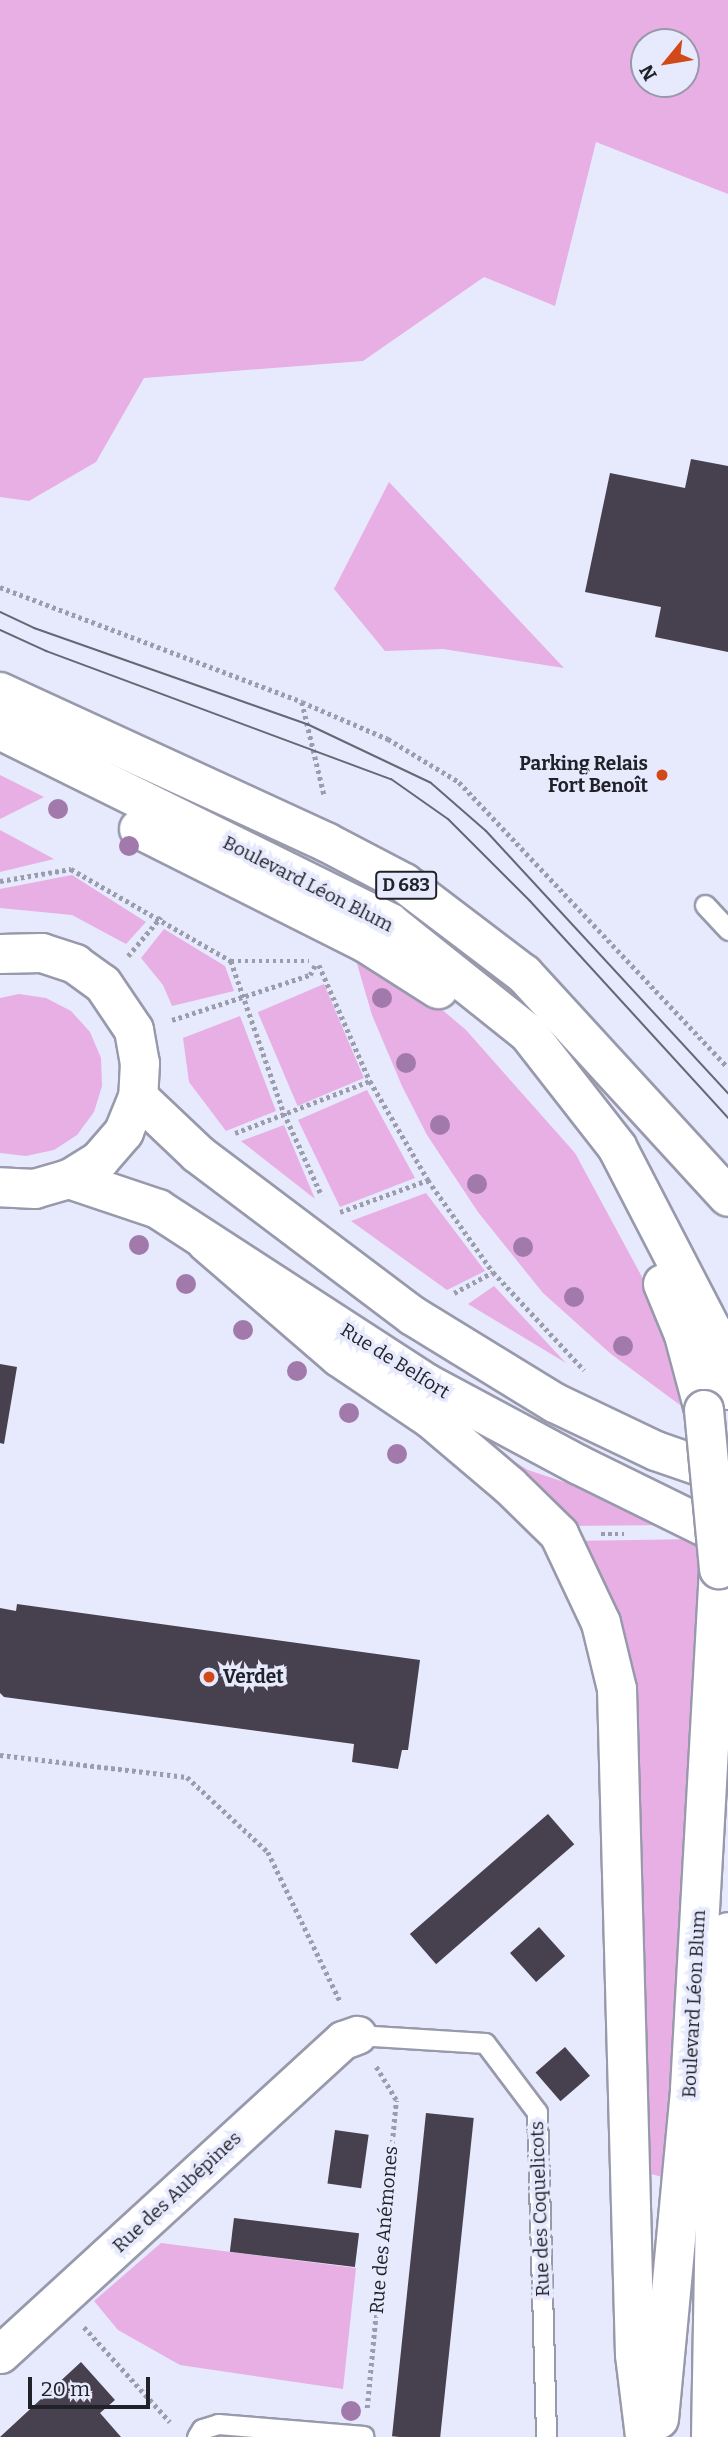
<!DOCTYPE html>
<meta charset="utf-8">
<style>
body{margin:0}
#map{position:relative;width:728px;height:2437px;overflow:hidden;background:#e7e9fd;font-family:Bitter,serif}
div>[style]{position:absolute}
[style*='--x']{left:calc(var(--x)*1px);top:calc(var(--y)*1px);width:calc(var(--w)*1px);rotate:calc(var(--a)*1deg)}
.green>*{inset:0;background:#e7afe4;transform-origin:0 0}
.building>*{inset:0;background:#47404f;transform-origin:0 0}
.path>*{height:4.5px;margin-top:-2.25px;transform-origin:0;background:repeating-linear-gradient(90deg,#9b9dac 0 3.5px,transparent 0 7px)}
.roads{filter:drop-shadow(2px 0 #989aac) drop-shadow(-2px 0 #989aac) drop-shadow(0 2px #989aac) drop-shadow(0 -2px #989aac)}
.lane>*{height:19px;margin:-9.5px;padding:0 9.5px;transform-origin:9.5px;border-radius:9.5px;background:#fff}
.street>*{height:37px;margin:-18.5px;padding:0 18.5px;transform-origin:18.5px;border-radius:18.5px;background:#fff}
.secondary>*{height:38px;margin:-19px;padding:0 19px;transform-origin:19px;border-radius:19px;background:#fff}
.primary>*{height:38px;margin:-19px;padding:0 19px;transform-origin:19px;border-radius:19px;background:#fff}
.tram>*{height:2px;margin:-1px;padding:0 1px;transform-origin:1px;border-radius:1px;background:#656772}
.bridges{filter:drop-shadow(2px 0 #989aac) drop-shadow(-2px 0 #989aac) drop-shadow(0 2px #989aac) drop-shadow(0 -2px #989aac)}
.primary-bridge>*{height:38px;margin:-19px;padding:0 19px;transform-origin:19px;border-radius:19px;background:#fff}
.trees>*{width:20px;height:20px;margin:-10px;border-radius:50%;background:#a17aab}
.dots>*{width:19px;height:19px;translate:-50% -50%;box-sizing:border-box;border:4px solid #e7e9fd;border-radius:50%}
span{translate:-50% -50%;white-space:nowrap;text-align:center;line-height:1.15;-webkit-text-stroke:7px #e7e9fd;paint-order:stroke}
.shield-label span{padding:2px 5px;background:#e7e9fd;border:2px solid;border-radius:5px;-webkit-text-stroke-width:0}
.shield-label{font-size:18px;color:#212229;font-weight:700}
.poi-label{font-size:19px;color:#212229;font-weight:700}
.right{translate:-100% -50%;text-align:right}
.left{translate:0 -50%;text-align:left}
.street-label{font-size:19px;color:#212229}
.north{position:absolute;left:630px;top:28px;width:70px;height:70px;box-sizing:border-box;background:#e7e9fd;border:2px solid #9899a8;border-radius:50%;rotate:240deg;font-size:19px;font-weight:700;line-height:28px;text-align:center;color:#212229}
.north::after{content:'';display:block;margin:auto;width:24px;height:32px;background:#d14919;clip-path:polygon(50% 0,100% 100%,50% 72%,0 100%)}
.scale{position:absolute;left:28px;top:2377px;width:122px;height:32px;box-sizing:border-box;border:4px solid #212229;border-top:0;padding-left:9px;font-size:21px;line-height:24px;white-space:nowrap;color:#212229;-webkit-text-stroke:5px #e7e9fd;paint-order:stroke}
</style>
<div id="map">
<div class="green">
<i style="clip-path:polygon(evenodd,0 0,728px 0,728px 194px,596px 142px,555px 306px,484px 277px,363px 361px,144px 378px,96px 462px,29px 501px,0 497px,0 0,644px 42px,686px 42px,686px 84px,644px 84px,644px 42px)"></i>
<i style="clip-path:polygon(389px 482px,564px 668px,443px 649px,385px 651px,334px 589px)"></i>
<i style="clip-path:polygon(0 775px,44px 797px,0 819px)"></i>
<i style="clip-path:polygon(0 830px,54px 859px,0 872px)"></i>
<i style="clip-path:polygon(72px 875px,146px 922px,126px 944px,72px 915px,0 908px,0 889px)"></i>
<i style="clip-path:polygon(164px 929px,225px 966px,234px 991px,172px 1006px,163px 985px,141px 958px)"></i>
<i style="clip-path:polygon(353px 950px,426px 996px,466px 1030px,575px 1153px,655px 1301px,671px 1345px,680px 1405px,611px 1354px,543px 1293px,478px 1212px,427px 1135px,402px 1086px,372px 1015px)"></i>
<i style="left:324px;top:984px;width:102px;height:72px;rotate:67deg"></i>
<i style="clip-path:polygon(19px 994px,46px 998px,71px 1011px,90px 1032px,101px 1058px,102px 1086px,94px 1112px,77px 1135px,54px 1150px,26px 1156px,0 1153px,0 998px)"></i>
<i style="clip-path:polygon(240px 1016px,276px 1111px,226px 1131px,189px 1082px,183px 1038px)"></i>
<i style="clip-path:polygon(367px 1090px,415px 1178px,340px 1207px,298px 1120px)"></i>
<i style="clip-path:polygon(284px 1125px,315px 1199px,241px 1141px)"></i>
<i style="clip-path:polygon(426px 1193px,485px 1271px,447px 1290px,351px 1221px)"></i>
<i style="clip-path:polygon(494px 1286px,566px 1363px,468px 1304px)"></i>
<i style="clip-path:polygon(477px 1438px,528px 1470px,676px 1519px,675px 1525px,561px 1526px)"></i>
<i style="clip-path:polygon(696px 1539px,709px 1542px,670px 2179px,651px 2174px,641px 1942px,572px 1541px)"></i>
<i style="clip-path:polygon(161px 2243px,356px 2268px,343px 2389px,180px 2365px,118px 2330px,94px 2301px)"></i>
</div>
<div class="building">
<i style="clip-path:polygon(691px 459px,728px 466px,728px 652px,655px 637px,661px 607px,585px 592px,610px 473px,685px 488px)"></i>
<i style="clip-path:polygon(0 1364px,17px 1367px,4px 1444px,0 1443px)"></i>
<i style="clip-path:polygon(17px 1604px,420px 1660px,408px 1750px,402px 1750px,398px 1769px,352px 1762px,354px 1744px,4px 1697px,0 1693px,0 1608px,16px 1611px)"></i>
<i style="left:548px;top:1814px;width:40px;height:183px;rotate:49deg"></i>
<i style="left:539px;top:1927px;width:39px;height:39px;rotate:48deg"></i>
<i style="left:565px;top:2047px;width:38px;height:39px;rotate:49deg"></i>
<i style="left:426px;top:2113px;width:48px;height:325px;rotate:6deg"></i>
<i style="left:335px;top:2130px;width:34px;height:54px;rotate:8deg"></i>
<i style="left:234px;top:2218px;width:126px;height:34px;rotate:7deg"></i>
<i style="clip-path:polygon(81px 2362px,115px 2400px,100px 2413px,121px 2437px,0 2437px)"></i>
</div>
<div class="path">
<i style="--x:0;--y:587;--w:323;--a:20.8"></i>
<i style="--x:302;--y:702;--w:95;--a:76.6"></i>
<i style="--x:302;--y:702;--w:94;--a:23.3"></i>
<i style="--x:388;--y:739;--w:83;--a:31.2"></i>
<i style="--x:459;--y:782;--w:392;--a:46.7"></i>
<i style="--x:0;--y:881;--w:72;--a:-9.6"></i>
<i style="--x:71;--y:869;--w:185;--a:29.9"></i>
<i style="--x:231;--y:961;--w:78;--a:0"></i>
<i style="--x:128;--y:956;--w:51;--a:-49.8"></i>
<i style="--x:231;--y:961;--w:161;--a:70.8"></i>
<i style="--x:284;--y:1113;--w:91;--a:65.4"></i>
<i style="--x:319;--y:965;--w:127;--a:66.3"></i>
<i style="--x:370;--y:1081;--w:115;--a:59.6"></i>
<i style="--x:428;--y:1180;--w:113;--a:54.8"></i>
<i style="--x:493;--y:1272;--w:134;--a:47.1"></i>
<i style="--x:172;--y:1020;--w:145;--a:-18.1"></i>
<i style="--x:310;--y:975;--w:13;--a:-63"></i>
<i style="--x:235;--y:1133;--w:145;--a:-21.1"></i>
<i style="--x:340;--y:1212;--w:94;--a:-20"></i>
<i style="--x:454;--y:1293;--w:44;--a:-28.3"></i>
<i style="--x:601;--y:1534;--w:23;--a:0"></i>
<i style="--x:0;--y:1755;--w:188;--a:6.7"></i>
<i style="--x:187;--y:1777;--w:110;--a:42.8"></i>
<i style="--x:268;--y:1852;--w:165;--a:64.2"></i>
<i style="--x:84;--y:2327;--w:128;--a:47.8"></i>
<i style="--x:367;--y:2408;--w:309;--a:-84.6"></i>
<i style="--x:396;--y:2100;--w:39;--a:-121"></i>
</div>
<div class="roads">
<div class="lane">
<i style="--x:705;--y:905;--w:34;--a:47"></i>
<i style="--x:357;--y:2035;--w:128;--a:3.6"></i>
<i style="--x:485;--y:2043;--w:86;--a:53"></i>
<i style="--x:537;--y:2112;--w:325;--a:88.4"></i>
<i style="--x:197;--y:2437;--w:9;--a:-58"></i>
<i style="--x:202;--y:2429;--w:17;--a:-17"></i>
<i style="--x:218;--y:2424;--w:146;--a:4.7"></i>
</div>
<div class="street">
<i style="--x:0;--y:2354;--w:465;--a:-42.5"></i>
<i style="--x:343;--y:2040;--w:15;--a:-20"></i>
</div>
<div class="secondary">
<i style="--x:0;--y:954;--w:42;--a:-1.4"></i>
<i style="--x:42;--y:953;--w:35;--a:18"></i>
<i style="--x:75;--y:964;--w:34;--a:36"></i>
<i style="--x:103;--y:984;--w:55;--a:56"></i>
<i style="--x:134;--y:1030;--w:34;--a:80"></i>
<i style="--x:140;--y:1063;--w:34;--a:93"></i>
<i style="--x:138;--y:1097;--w:38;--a:112"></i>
<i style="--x:124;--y:1132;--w:37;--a:131"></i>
<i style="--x:100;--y:1160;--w:36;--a:148"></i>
<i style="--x:69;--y:1179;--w:35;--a:164"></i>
<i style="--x:35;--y:1189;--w:35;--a:-177"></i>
<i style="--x:138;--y:1097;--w:83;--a:43.5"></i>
<i style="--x:198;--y:1154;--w:269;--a:37"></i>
<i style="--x:413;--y:1316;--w:167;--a:31.5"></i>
<i style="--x:555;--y:1403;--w:112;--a:25.4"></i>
<i style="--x:656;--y:1451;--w:76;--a:19.1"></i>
<i style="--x:69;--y:1179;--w:94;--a:18.6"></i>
<i style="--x:158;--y:1209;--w:320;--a:33"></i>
<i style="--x:426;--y:1383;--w:174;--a:28.2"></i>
<i style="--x:579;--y:1465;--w:147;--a:26.2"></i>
<i style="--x:711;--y:1530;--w:17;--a:10"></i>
</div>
<div class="primary">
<i style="--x:0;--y:692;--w:359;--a:24.7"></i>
<i style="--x:326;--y:842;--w:88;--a:27.7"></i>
<i style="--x:404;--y:883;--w:151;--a:37.2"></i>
<i style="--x:524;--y:974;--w:302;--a:47.5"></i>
<i style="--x:0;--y:730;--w:435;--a:26.3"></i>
<i style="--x:390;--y:923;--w:176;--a:38.6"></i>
<i style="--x:528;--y:1033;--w:145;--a:52"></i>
<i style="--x:617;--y:1147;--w:206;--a:62.6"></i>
<i style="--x:712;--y:1330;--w:62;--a:75.1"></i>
<i style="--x:139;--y:829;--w:252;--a:26.7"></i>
<i style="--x:364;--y:942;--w:88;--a:32.4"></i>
<i style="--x:206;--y:1242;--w:176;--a:40.8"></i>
<i style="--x:339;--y:1357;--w:111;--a:34"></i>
<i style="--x:431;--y:1419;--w:104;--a:40.3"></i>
<i style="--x:510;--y:1486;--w:69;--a:44.4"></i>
<i style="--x:559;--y:1534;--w:98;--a:64.7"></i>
<i style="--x:601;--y:1623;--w:68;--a:76.4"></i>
<i style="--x:617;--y:1689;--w:666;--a:88.45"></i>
<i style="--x:635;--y:2355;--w:83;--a:83"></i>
<i style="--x:663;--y:1284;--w:55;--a:67.6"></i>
<i style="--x:684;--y:1335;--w:78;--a:75.1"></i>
<i style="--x:659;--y:2419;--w:331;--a:-84.6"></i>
<i style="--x:690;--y:2089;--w:521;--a:-86.81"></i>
<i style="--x:711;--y:2437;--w:340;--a:-89"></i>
<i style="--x:717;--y:2097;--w:165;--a:-86.2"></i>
</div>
</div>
<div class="tram">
<i style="--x:0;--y:612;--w:38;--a:25"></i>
<i style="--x:34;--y:628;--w:289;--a:19.4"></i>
<i style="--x:307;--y:724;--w:137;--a:25.4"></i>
<i style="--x:431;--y:783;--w:73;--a:41.1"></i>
<i style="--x:486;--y:831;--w:357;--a:47.3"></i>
<i style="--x:0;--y:630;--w:51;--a:24.5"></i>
<i style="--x:46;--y:651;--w:368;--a:20.4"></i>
<i style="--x:391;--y:779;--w:70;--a:35.1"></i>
<i style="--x:448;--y:819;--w:116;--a:45"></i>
<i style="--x:530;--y:901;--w:294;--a:47.6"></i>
</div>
<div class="bridges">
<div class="primary-bridge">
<i style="--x:704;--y:1410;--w:160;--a:84.6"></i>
</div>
</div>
<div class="trees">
<i style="left:58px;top:809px"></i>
<i style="left:129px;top:846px"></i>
<i style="left:382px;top:998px"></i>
<i style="left:406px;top:1063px"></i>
<i style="left:440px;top:1125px"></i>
<i style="left:477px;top:1184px"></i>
<i style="left:139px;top:1245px"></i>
<i style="left:523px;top:1247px"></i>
<i style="left:186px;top:1284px"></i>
<i style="left:574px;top:1297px"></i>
<i style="left:243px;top:1330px"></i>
<i style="left:623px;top:1346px"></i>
<i style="left:297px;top:1371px"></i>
<i style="left:349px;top:1413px"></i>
<i style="left:397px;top:1454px"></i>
<i style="left:351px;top:2411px"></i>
</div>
<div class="dots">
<i style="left:662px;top:775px;background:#d14919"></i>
<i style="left:209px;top:1677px;background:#d14919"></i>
</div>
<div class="shield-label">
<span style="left:406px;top:885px">D 683</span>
</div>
<div class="poi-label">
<span class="right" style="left:648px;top:775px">Parking Relais<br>Fort Benoît</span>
<span class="left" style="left:223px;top:1677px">Verdet</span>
</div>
<div class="street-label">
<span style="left:308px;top:884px;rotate:27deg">Boulevard Léon Blum</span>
<span style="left:395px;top:1361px;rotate:32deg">Rue de Belfort</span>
<span style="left:694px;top:2004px;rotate:-87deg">Boulevard Léon Blum</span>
<span style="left:177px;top:2192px;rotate:-43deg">Rue des Aubépines</span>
<span style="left:540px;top:2209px;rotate:-92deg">Rue des Coquelicots</span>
<span style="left:384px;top:2230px;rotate:-85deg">Rue des Anémones</span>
</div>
<div class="north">N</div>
<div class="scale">20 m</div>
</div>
